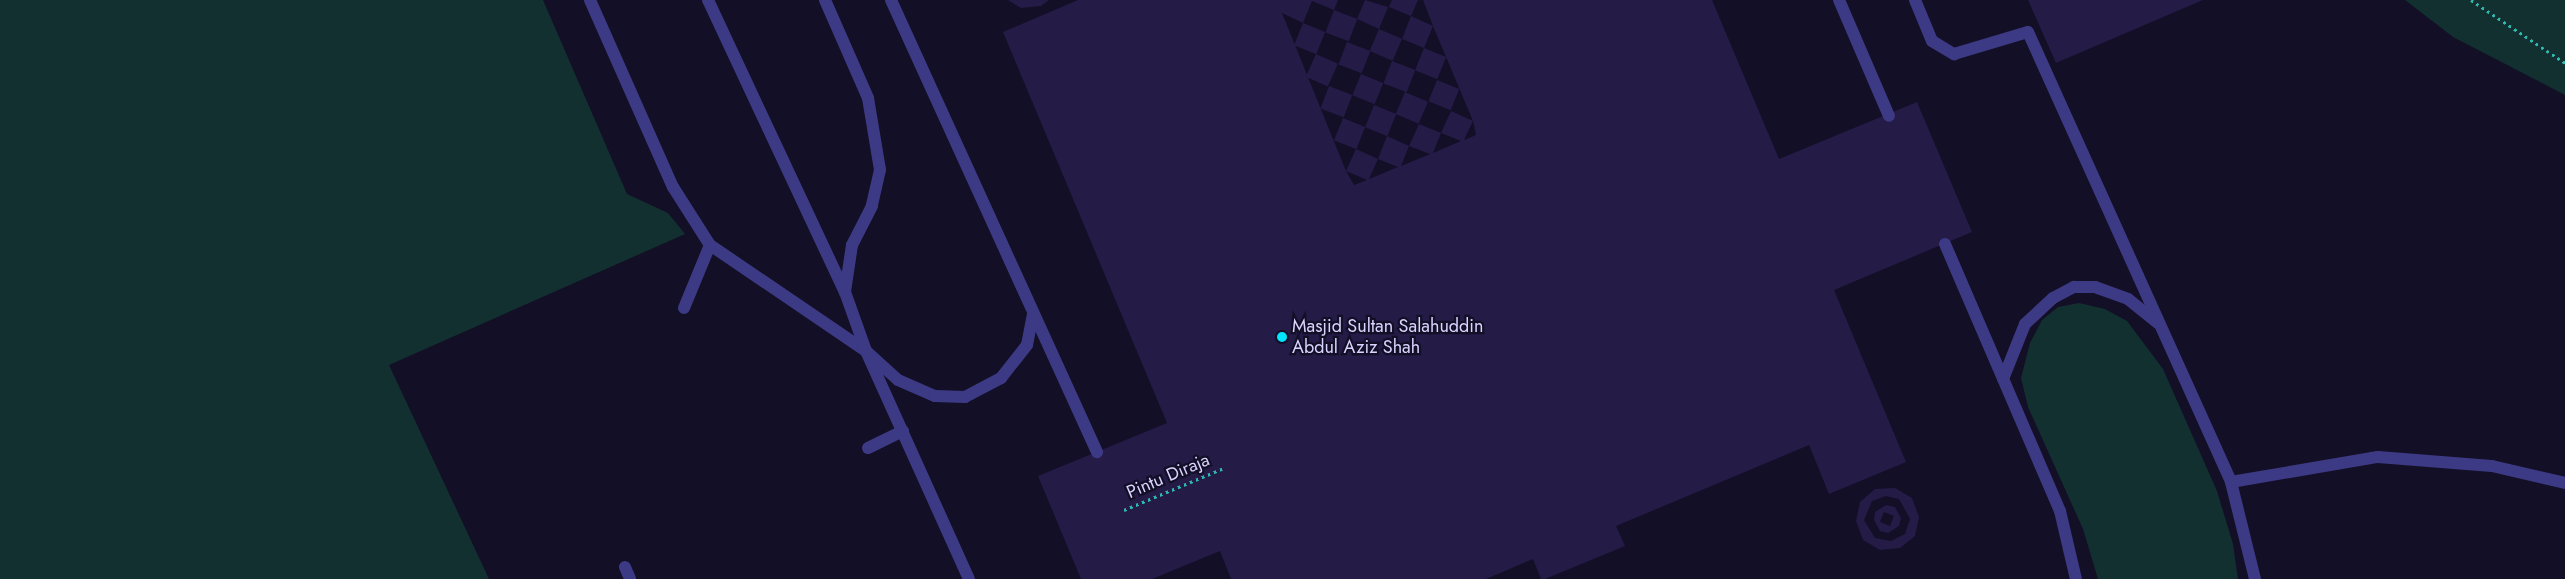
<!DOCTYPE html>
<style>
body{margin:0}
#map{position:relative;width:2565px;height:579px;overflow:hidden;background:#130f26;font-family:Jost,sans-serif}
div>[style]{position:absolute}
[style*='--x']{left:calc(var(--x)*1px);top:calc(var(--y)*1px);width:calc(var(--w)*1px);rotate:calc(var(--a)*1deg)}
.green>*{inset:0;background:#12302f}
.building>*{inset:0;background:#241b47;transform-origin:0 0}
.path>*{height:3px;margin-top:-1.5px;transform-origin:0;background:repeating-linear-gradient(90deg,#2fb8b0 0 2.5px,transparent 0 6.5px)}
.lane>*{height:12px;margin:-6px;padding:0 6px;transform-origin:6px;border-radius:6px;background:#3d3a85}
.dots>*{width:14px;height:14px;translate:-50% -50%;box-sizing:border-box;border:2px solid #130f26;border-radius:50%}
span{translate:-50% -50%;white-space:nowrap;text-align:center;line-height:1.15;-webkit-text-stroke:4.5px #130f26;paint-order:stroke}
.poi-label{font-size:18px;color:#d9d4ff}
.left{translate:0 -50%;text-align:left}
.street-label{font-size:18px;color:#d9d4ff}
</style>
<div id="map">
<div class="green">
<i style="clip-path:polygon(0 0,543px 0,627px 194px,668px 213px,685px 234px,389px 365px,489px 579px,0 579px)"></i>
<i style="clip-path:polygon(2405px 0,2565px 0,2565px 95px,2453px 37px)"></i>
<i style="clip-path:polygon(2079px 303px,2105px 309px,2127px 321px,2163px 369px,2217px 491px,2233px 544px,2238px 579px,2098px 579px,2083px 529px,2028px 407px,2021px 378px,2030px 343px,2042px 320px,2058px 307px)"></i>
</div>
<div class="building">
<i style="clip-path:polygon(1008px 0,1049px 0,1041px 6px,1021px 8px)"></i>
<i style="clip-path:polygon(evenodd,1078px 0,1338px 0,1334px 10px,1312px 1px,1303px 23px,1282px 13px,1346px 171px,1356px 149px,1378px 159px,1387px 136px,1409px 146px,1419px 124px,1441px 133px,1433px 153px,1461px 141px,1441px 133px,1451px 111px,1473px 121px,1433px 26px,1424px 48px,1402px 39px,1411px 16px,1433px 26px,1423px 0,1712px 0,1779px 159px,1917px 102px,1972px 232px,1834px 290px,1906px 462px,1829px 494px,1809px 445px,1616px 526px,1625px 546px,1545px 579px,1541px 579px,1533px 559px,1486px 579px,1231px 579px,1220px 551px,1152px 579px,1081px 579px,1038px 476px,1167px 423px,1003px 32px,1078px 0,1473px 121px,1476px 135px,1464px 140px,1473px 121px,1078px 0,1409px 146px,1430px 154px,1401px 166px,1409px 146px,1078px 0,1378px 159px,1398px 167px,1369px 179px,1378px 159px,1078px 0,1346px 171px,1367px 180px,1354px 185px,1346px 171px)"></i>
<i style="clip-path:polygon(1365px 0,1388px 7px,1379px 29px,1357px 19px)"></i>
<i style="clip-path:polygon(1392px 0,1418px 0,1411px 16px,1389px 7px)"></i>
<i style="clip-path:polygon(2028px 0,2203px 0,2056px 63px)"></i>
<i style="left:1334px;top:10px;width:25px;height:24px;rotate:21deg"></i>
<i style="left:1303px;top:23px;width:24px;height:24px;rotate:22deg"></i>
<i style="left:1379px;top:29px;width:25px;height:24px;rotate:23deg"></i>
<i style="left:1347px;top:42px;width:25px;height:24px;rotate:21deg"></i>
<i style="left:1424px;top:48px;width:24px;height:24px;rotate:22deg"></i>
<i style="left:1316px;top:54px;width:24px;height:25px;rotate:24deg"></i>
<i style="left:1392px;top:61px;width:25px;height:24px;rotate:21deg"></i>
<i style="left:1361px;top:74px;width:24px;height:23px;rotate:22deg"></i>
<i style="left:1437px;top:80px;width:24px;height:23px;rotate:22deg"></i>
<i style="left:1329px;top:86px;width:25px;height:24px;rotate:21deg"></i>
<i style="left:1405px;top:92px;width:25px;height:24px;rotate:23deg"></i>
<i style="left:1374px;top:105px;width:24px;height:24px;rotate:22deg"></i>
<i style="left:1343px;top:118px;width:24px;height:24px;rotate:22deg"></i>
<i style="clip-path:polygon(evenodd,1895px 488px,1912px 498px,1919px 517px,1915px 536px,1900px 548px,1880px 550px,1863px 540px,1856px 521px,1860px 502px,1875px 489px,1895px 488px,1886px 496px,1899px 499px,1910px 519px,1905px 534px,1891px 541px,1875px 538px,1864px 520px,1872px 501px,1886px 496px)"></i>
<i style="clip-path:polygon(evenodd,1886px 505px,1895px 507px,1901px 518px,1899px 526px,1888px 533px,1880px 531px,1874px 520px,1875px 512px,1886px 505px,1884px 512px,1894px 516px,1890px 526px,1880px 522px,1884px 512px)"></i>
</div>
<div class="path">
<i style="--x:2471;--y:0;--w:113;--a:33.8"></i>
<i style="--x:1124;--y:510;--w:108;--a:-22.8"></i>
</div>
<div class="lane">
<i style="--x:590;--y:0;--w:205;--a:66.1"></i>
<i style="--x:673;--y:187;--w:69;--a:57.5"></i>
<i style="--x:710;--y:245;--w:189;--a:34.2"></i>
<i style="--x:866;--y:351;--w:43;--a:42.2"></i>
<i style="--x:898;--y:380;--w:40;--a:23.4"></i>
<i style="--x:935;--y:396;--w:30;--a:2"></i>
<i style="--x:965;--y:397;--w:41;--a:-27.8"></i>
<i style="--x:1001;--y:378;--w:42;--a:-51.8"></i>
<i style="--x:1027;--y:345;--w:32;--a:-79"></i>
<i style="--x:708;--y:0;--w:323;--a:64.9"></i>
<i style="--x:825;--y:0;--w:107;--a:66.3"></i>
<i style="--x:868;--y:98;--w:73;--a:80.5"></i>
<i style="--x:880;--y:170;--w:37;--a:103"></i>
<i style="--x:872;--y:206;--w:44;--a:117.1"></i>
<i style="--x:852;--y:245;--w:48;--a:98.5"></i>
<i style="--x:845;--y:292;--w:63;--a:70.4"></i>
<i style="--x:866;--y:351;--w:250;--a:65.7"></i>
<i style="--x:891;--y:0;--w:497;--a:65.5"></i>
<i style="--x:1839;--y:0;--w:126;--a:66.7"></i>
<i style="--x:1915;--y:0;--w:44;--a:67.5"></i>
<i style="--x:1932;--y:41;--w:26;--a:31"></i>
<i style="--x:1954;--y:54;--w:77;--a:-16.6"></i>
<i style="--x:2028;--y:32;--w:494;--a:65.7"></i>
<i style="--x:2231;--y:482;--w:100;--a:76.1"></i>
<i style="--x:1945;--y:244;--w:291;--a:66.7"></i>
<i style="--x:2060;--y:511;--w:70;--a:76.8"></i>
<i style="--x:684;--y:308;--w:68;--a:-67.6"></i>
<i style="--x:2003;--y:379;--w:59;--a:-68.2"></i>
<i style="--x:2025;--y:324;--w:38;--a:-43"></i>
<i style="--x:2053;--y:298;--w:24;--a:-28"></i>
<i style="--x:2074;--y:287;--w:21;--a:0"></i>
<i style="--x:2095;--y:287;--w:35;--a:20"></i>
<i style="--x:2128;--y:299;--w:38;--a:39"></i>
<i style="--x:868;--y:448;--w:39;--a:-26"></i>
<i style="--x:2231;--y:482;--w:149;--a:-9.7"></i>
<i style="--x:2378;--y:457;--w:114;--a:4.5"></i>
<i style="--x:2492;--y:466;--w:75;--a:13.1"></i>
<i style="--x:625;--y:567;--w:13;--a:67"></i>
</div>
<div class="dots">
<i style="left:1282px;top:337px;background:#00e5ff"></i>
</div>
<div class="poi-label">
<span class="left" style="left:1292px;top:337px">Masjid Sultan Salahuddin<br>Abdul Aziz Shah</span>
</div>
<div class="street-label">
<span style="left:1168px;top:476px;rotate:-23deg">Pintu Diraja</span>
</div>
</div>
